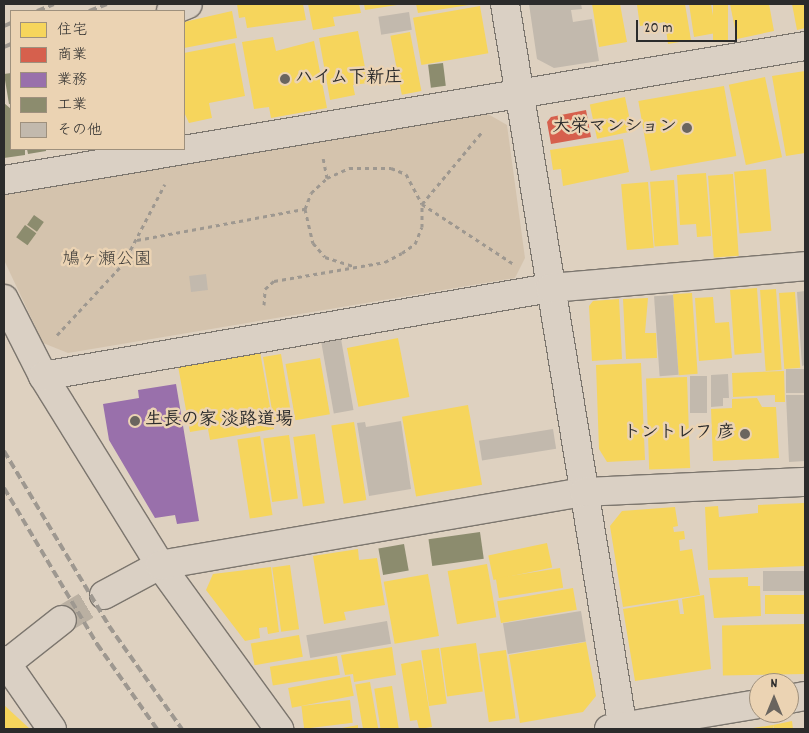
<!DOCTYPE html>
<meta charset="utf-8">
<style>
body{margin:0}
#map{position:relative;width:809px;height:733px;overflow:hidden;background:#ded1c0;font-family:Dekko,"Klee One",sans-serif}
div>[style]{position:absolute}
[style*='--x']{left:calc(var(--x)*1px);top:calc(var(--y)*1px);width:calc(var(--w)*1px);rotate:calc(var(--a)*1deg)}
.green>*{inset:0;background:#d4c3ad}
.homes>*{inset:0;background:#f6d55c;transform-origin:0 0}
.shops>*{inset:0;background:#d6604d}
.offices>*{inset:0;background:#9970ab}
.industry>*{inset:0;background:#8c8c6e;transform-origin:0 0}
.building>*{inset:0;background:#c2b9ad;transform-origin:0 0}
.minor-tunnel>*{height:28px;margin-top:-14px;transform-origin:0;background:repeating-linear-gradient(90deg,#bab0a2 0 28px,transparent 0 42px)}
.path>*{height:3px;margin-top:-1.5px;transform-origin:0;background:repeating-linear-gradient(90deg,#9e9890 0 4px,transparent 0 8px)}
.roads{filter:drop-shadow(1px 0 #7c766e) drop-shadow(-1px 0 #7c766e) drop-shadow(0 1px #7c766e) drop-shadow(0 -1px #7c766e)}
.minor>*{height:28px;margin:-14px;padding:0 14px;transform-origin:14px;border-radius:14px;background:#dad0c4}
.tertiary>*{height:28px;margin:-14px;padding:0 14px;transform-origin:14px;border-radius:14px;background:#dad0c4}
.rail>*{height:4px;margin-top:-2px;transform-origin:0;background:repeating-linear-gradient(90deg,#9e9890 0 8px,transparent 0 12px)}
.dots>*{width:14px;height:14px;translate:-50% -50%;box-sizing:border-box;border:2px solid #ebd3b3;border-radius:50%}
span{translate:-50% -50%;white-space:nowrap;text-align:center;line-height:1.15;-webkit-text-stroke:5px #ebd3b3;paint-order:stroke}
.poi-label{font-size:18px;color:#2b2b2b;font-weight:700}
.left{translate:0 -50%;text-align:left}
.right{translate:-100% -50%;text-align:right}
.park-label{font-size:18px;color:#43403c}
.frame{position:absolute;inset:0;border:5px solid #2b2b2b;pointer-events:none}
.legend{position:absolute;left:10px;top:10px;width:175px;height:140px;box-sizing:border-box;background:#ebd3b3;border:1px solid #9e907d;margin:0;padding:6px 9px;list-style:none;font-size:15px;color:#2b2b2b}
.legend li{display:flex;align-items:center;gap:10px;height:25px}
.legend b{width:25px;border:1px solid #9e907d}
.north{position:absolute;left:749px;top:673px;width:50px;height:50px;box-sizing:border-box;background:#ebd3b3;border:1px solid #9e907d;border-radius:50%;rotate:0deg;font-size:14px;font-weight:700;line-height:20px;text-align:center;color:#2b2b2b}
.north::after{content:'';display:block;margin:auto;width:18px;height:22px;background:#6a655f;clip-path:polygon(50% 0,100% 100%,50% 72%,0 100%)}
.scale{position:absolute;left:636px;top:20px;width:101px;height:22px;box-sizing:border-box;border:2px solid #2b2b2b;border-top:0;padding-left:6px;font-size:15px;line-height:18px;white-space:nowrap;color:#2b2b2b;-webkit-text-stroke:4px #ebd3b3;paint-order:stroke}
</style>
<div id="map">
<div class="green">
<i style="clip-path:polygon(488px 114px,507px 125px,525px 258px,515px 278px,68px 353px,43px 343px,4px 260px,4px 192px)"></i>
</div>
<div class="homes">
<i style="clip-path:polygon(237px 4px,303px 4px,306px 20px,247px 28px,245px 17px,239px 18px)"></i>
<i style="clip-path:polygon(308px 4px,359px 4px,361px 13px,333px 17px,335px 26px,313px 30px)"></i>
<i style="clip-path:polygon(364px 4px,397px 4px,397px 5px,365px 10px)"></i>
<i style="clip-path:polygon(416px 4px,469px 4px,469px 5px,418px 13px)"></i>
<i style="clip-path:polygon(592px 4px,620px 4px,627px 42px,599px 47px)"></i>
<i style="clip-path:polygon(685px 4px,691px 40px,668px 44px,665px 22px,640px 26px,637px 5px)"></i>
<i style="clip-path:polygon(689px 4px,711px 4px,716px 33px,694px 37px)"></i>
<i style="left:713px;top:4px;width:15px;height:37px"></i>
<i style="clip-path:polygon(730px 4px,769px 4px,774px 31px,737px 39px)"></i>
<i style="clip-path:polygon(792px 4px,805px 4px,805px 28px,797px 30px)"></i>
<i style="left:480px;top:6px;width:48px;height:68px;rotate:80deg"></i>
<i style="clip-path:polygon(232px 11px,237px 38px,184px 48px,184px 22px)"></i>
<i style="clip-path:polygon(358px 31px,368px 83px,353px 85px,355px 95px,330px 100px,319px 38px)"></i>
<i style="left:410px;top:32px;width:60px;height:20px;rotate:79deg"></i>
<i style="clip-path:polygon(273px 37px,276px 51px,314px 41px,327px 108px,271px 118px,269px 107px,254px 109px,242px 42px)"></i>
<i style="clip-path:polygon(235px 43px,245px 96px,209px 103px,212px 118px,189px 123px,184px 112px,184px 53px)"></i>
<i style="clip-path:polygon(805px 71px,805px 153px,786px 156px,772px 76px)"></i>
<i style="left:765px;top:77px;width:82px;height:37px;rotate:78deg"></i>
<i style="left:724px;top:86px;width:71px;height:87px;rotate:80deg"></i>
<i style="left:625px;top:97px;width:35px;height:36px;rotate:78deg"></i>
<i style="clip-path:polygon(623px 139px,629px 172px,563px 186px,561px 169px,553px 170px,550px 150px)"></i>
<i style="left:766px;top:169px;width:62px;height:32px;rotate:85deg"></i>
<i style="clip-path:polygon(706px 173px,711px 236px,697px 237px,696px 224px,680px 225px,677px 175px)"></i>
<i style="left:733px;top:174px;width:82px;height:25px;rotate:86deg"></i>
<i style="left:674px;top:180px;width:65px;height:24px;rotate:86deg"></i>
<i style="left:648px;top:182px;width:66px;height:27px;rotate:85deg"></i>
<i style="left:757px;top:288px;width:65px;height:27px;rotate:86deg"></i>
<i style="left:776px;top:289px;width:81px;height:16px;rotate:86deg"></i>
<i style="left:795px;top:292px;width:76px;height:16px;rotate:86deg"></i>
<i style="left:692px;top:293px;width:81px;height:19px;rotate:86deg"></i>
<i style="clip-path:polygon(713px 297px,715px 323px,729px 322px,732px 358px,699px 361px,695px 298px)"></i>
<i style="clip-path:polygon(648px 298px,645px 333px,656px 333px,657px 358px,626px 359px,623px 299px)"></i>
<i style="clip-path:polygon(619px 299px,622px 359px,592px 361px,589px 306px,593px 301px)"></i>
<i style="left:398px;top:338px;width:60px;height:52px;rotate:79deg"></i>
<i style="clip-path:polygon(260px 352px,274px 429px,210px 440px,208px 429px,190px 432px,178px 366px)"></i>
<i style="clip-path:polygon(281px 354px,293px 425px,286px 426px,285px 421px,274px 422px,263px 357px)"></i>
<i style="left:320px;top:358px;width:57px;height:35px;rotate:80deg"></i>
<i style="clip-path:polygon(641px 363px,645px 460px,607px 462px,599px 449px,596px 365px)"></i>
<i style="clip-path:polygon(784px 371px,785px 402px,775px 402px,775px 395px,733px 397px,732px 373px)"></i>
<i style="left:687px;top:377px;width:91px;height:41px;rotate:88deg"></i>
<i style="clip-path:polygon(757px 398px,762px 407px,776px 407px,779px 458px,713px 461px,711px 409px,732px 408px,732px 399px)"></i>
<i style="left:468px;top:405px;width:81px;height:67px;rotate:80deg"></i>
<i style="left:354px;top:422px;width:79px;height:23px;rotate:81deg"></i>
<i style="left:315px;top:434px;width:70px;height:22px;rotate:82deg"></i>
<i style="left:289px;top:435px;width:64px;height:26px;rotate:82deg"></i>
<i style="left:260px;top:436px;width:80px;height:23px;rotate:81deg"></i>
<i style="clip-path:polygon(804px 503px,805px 566px,708px 570px,705px 507px,718px 506px,719px 517px,758px 513px,758px 505px)"></i>
<i style="clip-path:polygon(675px 507px,678px 526px,673px 527px,674px 532px,684px 531px,685px 539px,679px 540px,680px 551px,692px 549px,700px 595px,623px 607px,610px 526px,622px 511px)"></i>
<i style="left:547px;top:543px;width:25px;height:60px;rotate:78deg"></i>
<i style="clip-path:polygon(358px 549px,359px 560px,377px 558px,385px 605px,344px 612px,346px 620px,324px 624px,313px 556px)"></i>
<i style="left:487px;top:564px;width:54px;height:40px;rotate:80deg"></i>
<i style="left:290px;top:565px;width:65px;height:18px;rotate:82deg"></i>
<i style="clip-path:polygon(271px 567px,279px 632px,268px 634px,267px 627px,259px 628px,260px 638px,245px 641px,206px 590px,213px 574px)"></i>
<i style="left:560px;top:568px;width:20px;height:65px;rotate:81deg"></i>
<i style="left:428px;top:574px;width:63px;height:45px;rotate:80deg"></i>
<i style="clip-path:polygon(748px 577px,748px 586px,760px 586px,761px 616px,714px 618px,709px 578px)"></i>
<i style="left:573px;top:588px;width:22px;height:77px;rotate:80deg"></i>
<i style="clip-path:polygon(704px 595px,711px 669px,635px 681px,623px 609px,678px 600px,680px 614px,684px 614px,682px 599px)"></i>
<i style="left:765px;top:595px;width:40px;height:19px"></i>
<i style="left:804px;top:624px;width:50px;height:82px;rotate:89deg"></i>
<i style="left:299px;top:635px;width:22px;height:49px;rotate:80deg"></i>
<i style="clip-path:polygon(586px 642px,596px 696px,583px 712px,520px 723px,509px 655px)"></i>
<i style="left:476px;top:643px;width:49px;height:36px;rotate:82deg"></i>
<i style="clip-path:polygon(392px 647px,396px 675px,354px 682px,353px 674px,345px 675px,341px 655px)"></i>
<i style="left:439px;top:648px;width:56px;height:18px;rotate:82deg"></i>
<i style="left:506px;top:650px;width:69px;height:27px;rotate:82deg"></i>
<i style="left:337px;top:656px;width:19px;height:68px;rotate:81deg"></i>
<i style="clip-path:polygon(421px 660px,432px 727px,419px 729px,417px 720px,410px 721px,401px 664px)"></i>
<i style="left:350px;top:676px;width:20px;height:63px;rotate:79deg"></i>
<i style="left:370px;top:682px;width:48px;height:15px;rotate:80deg"></i>
<i style="left:392px;top:686px;width:44px;height:18px;rotate:81deg"></i>
<i style="left:350px;top:700px;width:23px;height:49px;rotate:83deg"></i>
<i style="clip-path:polygon(4px 705px,30px 729px,4px 729px)"></i>
<i style="clip-path:polygon(792px 721px,793px 729px,774px 729px,773px 725px)"></i>
<i style="clip-path:polygon(358px 725px,358px 729px,342px 729px,342px 728px)"></i>
<i style="clip-path:polygon(773px 725px,773px 729px,753px 729px,753px 728px)"></i>
</div>
<div class="shops">
<i style="clip-path:polygon(586px 110px,591px 137px,551px 144px,547px 122px,551px 117px)"></i>
</div>
<div class="offices">
<i style="clip-path:polygon(176px 384px,199px 521px,177px 524px,175px 515px,155px 518px,109px 440px,103px 404px,139px 398px,138px 390px)"></i>
</div>
<div class="industry">
<i style="left:443px;top:63px;width:23px;height:15px;rotate:83deg"></i>
<i style="clip-path:polygon(11px 73px,11px 104px,9px 104px,4px 74px)"></i>
<i style="clip-path:polygon(4px 103px,11px 109px,11px 149px,25px 149px,25px 155px,4px 158px)"></i>
<i style="clip-path:polygon(27px 149px,46px 149px,46px 151px,28px 154px)"></i>
<i style="left:34px;top:215px;width:12px;height:12px;rotate:35deg"></i>
<i style="left:25px;top:225px;width:14px;height:15px;rotate:36deg"></i>
<i style="left:480px;top:532px;width:27px;height:52px;rotate:82deg"></i>
<i style="left:404px;top:544px;width:27px;height:26px;rotate:80deg"></i>
</div>
<div class="building">
<i style="clip-path:polygon(529px 4px,581px 4px,582px 9px,571px 10px,573px 22px,592px 19px,599px 61px,554px 68px,537px 59px)"></i>
<i style="left:409px;top:12px;width:18px;height:31px;rotate:81deg"></i>
<i style="left:206px;top:274px;width:16px;height:17px;rotate:83deg"></i>
<i style="clip-path:polygon(805px 291px,805px 365px,802px 366px,797px 292px)"></i>
<i style="left:673px;top:295px;width:80px;height:19px;rotate:86deg"></i>
<i style="left:341px;top:339px;width:72px;height:20px;rotate:80deg"></i>
<i style="left:805px;top:369px;width:24px;height:19px;rotate:90deg"></i>
<i style="clip-path:polygon(728px 374px,729px 398px,723px 398px,723px 406px,711px 407px,711px 375px)"></i>
<i style="left:690px;top:376px;width:17px;height:37px"></i>
<i style="clip-path:polygon(786px 395px,805px 395px,805px 461px,789px 462px)"></i>
<i style="clip-path:polygon(401px 421px,411px 489px,369px 496px,357px 423px,365px 422px,366px 427px)"></i>
<i style="left:553px;top:429px;width:20px;height:75px;rotate:81deg"></i>
<i style="left:805px;top:571px;width:20px;height:42px;rotate:90deg"></i>
<i style="left:581px;top:611px;width:31px;height:79px;rotate:81deg"></i>
<i style="left:387px;top:621px;width:23px;height:82px;rotate:80deg"></i>
</div>
<div class="minor-tunnel">
<i style="--x:62;--y:620;--w:49;--a:-30.8"></i>
</div>
<div class="path">
<i style="--x:327;--y:178;--w:24;--a:-24"></i>
<i style="--x:349;--y:168;--w:42;--a:0"></i>
<i style="--x:391;--y:168;--w:16;--a:22"></i>
<i style="--x:406;--y:174;--w:34;--a:62"></i>
<i style="--x:422;--y:204;--w:94;--a:-50.2"></i>
<i style="--x:422;--y:204;--w:108;--a:33.2"></i>
<i style="--x:305;--y:209;--w:35;--a:77"></i>
<i style="--x:313;--y:243;--w:18;--a:49"></i>
<i style="--x:325;--y:257;--w:33;--a:18"></i>
<i style="--x:137;--y:240;--w:171;--a:-10.5"></i>
<i style="--x:305;--y:209;--w:17;--a:-69"></i>
<i style="--x:311;--y:193;--w:22;--a:-43"></i>
<i style="--x:327;--y:178;--w:20;--a:-101"></i>
<i style="--x:264;--y:305;--w:16;--a:-86"></i>
<i style="--x:265;--y:289;--w:12;--a:-42"></i>
<i style="--x:274;--y:281;--w:113;--a:-9.7"></i>
<i style="--x:385;--y:262;--w:19;--a:-28"></i>
<i style="--x:402;--y:253;--w:16;--a:-35"></i>
<i style="--x:415;--y:244;--w:18;--a:-68"></i>
<i style="--x:422;--y:227;--w:23;--a:-90"></i>
<i style="--x:57;--y:335;--w:97;--a:-47.1"></i>
<i style="--x:123;--y:264;--w:90;--a:-62.3"></i>
</div>
<div class="roads">
<div class="minor">
<i style="--x:505;--y:4;--w:735;--a:80.76"></i>
<i style="--x:171;--y:11;--w:18;--a:-22"></i>
<i style="--x:4;--y:180;--w:812;--a:-9.5"></i>
<i style="--x:4;--y:299;--w:86;--a:63.1"></i>
<i style="--x:43;--y:376;--w:222;--a:58.2"></i>
<i style="--x:160;--y:565;--w:203;--a:54"></i>
<i style="--x:43;--y:376;--w:515;--a:-9.85"></i>
<i style="--x:550;--y:288;--w:256;--a:-4.9"></i>
<i style="--x:104;--y:595;--w:64;--a:-28.2"></i>
<i style="--x:160;--y:565;--w:430;--a:-9.8"></i>
<i style="--x:584;--y:492;--w:221;--a:-2.6"></i>
<i style="--x:4;--y:660;--w:84;--a:55.2"></i>
<i style="--x:6;--y:664;--w:71;--a:-38.2"></i>
<i style="--x:789;--y:699;--w:16;--a:-11"></i>
<i style="--x:609;--y:729;--w:152;--a:-9.5"></i>
</div>
<div class="tertiary">
<i style="--x:4;--y:666;--w:3;--a:-45"></i>
</div>
</div>
<div class="rail">
<i style="--x:37;--y:11;--w:18;--a:-22"></i>
<i style="--x:89;--y:11;--w:19;--a:-21"></i>
<i style="--x:4;--y:26;--w:8;--a:-23"></i>
<i style="--x:4;--y:47;--w:8;--a:-23"></i>
<i style="--x:4;--y:451;--w:204;--a:59"></i>
<i style="--x:109;--y:626;--w:126;--a:54.7"></i>
<i style="--x:4;--y:488;--w:182;--a:59.2"></i>
<i style="--x:97;--y:644;--w:104;--a:54.8"></i>
</div>
<div class="dots">
<i style="left:285px;top:79px;background:#6a655f"></i>
<i style="left:687px;top:128px;background:#6a655f"></i>
<i style="left:135px;top:421px;background:#6a655f"></i>
<i style="left:745px;top:434px;background:#6a655f"></i>
</div>
<div class="poi-label">
<span class="left" style="left:295px;top:79px">ハイム下新庄</span>
<span class="right" style="left:677px;top:128px">大栄マンション</span>
<span class="left" style="left:145px;top:421px">生長の家 淡路道場</span>
<span class="right" style="left:735px;top:434px">トントレフ 彦</span>
</div>
<div class="park-label">
<span style="left:107px;top:261px">鳩ヶ瀬公園</span>
</div>
<div class="frame"></div>
<ul class="legend">
<li><b style="height:14px;background:#f6d55c"></b>住宅</li>
<li><b style="height:14px;background:#d6604d"></b>商業</li>
<li><b style="height:14px;background:#9970ab"></b>業務</li>
<li><b style="height:14px;background:#8c8c6e"></b>工業</li>
<li><b style="height:14px;background:#c2b9ad"></b>その他</li>
</ul>
<div class="north">N</div>
<div class="scale">20 m</div>
</div>
